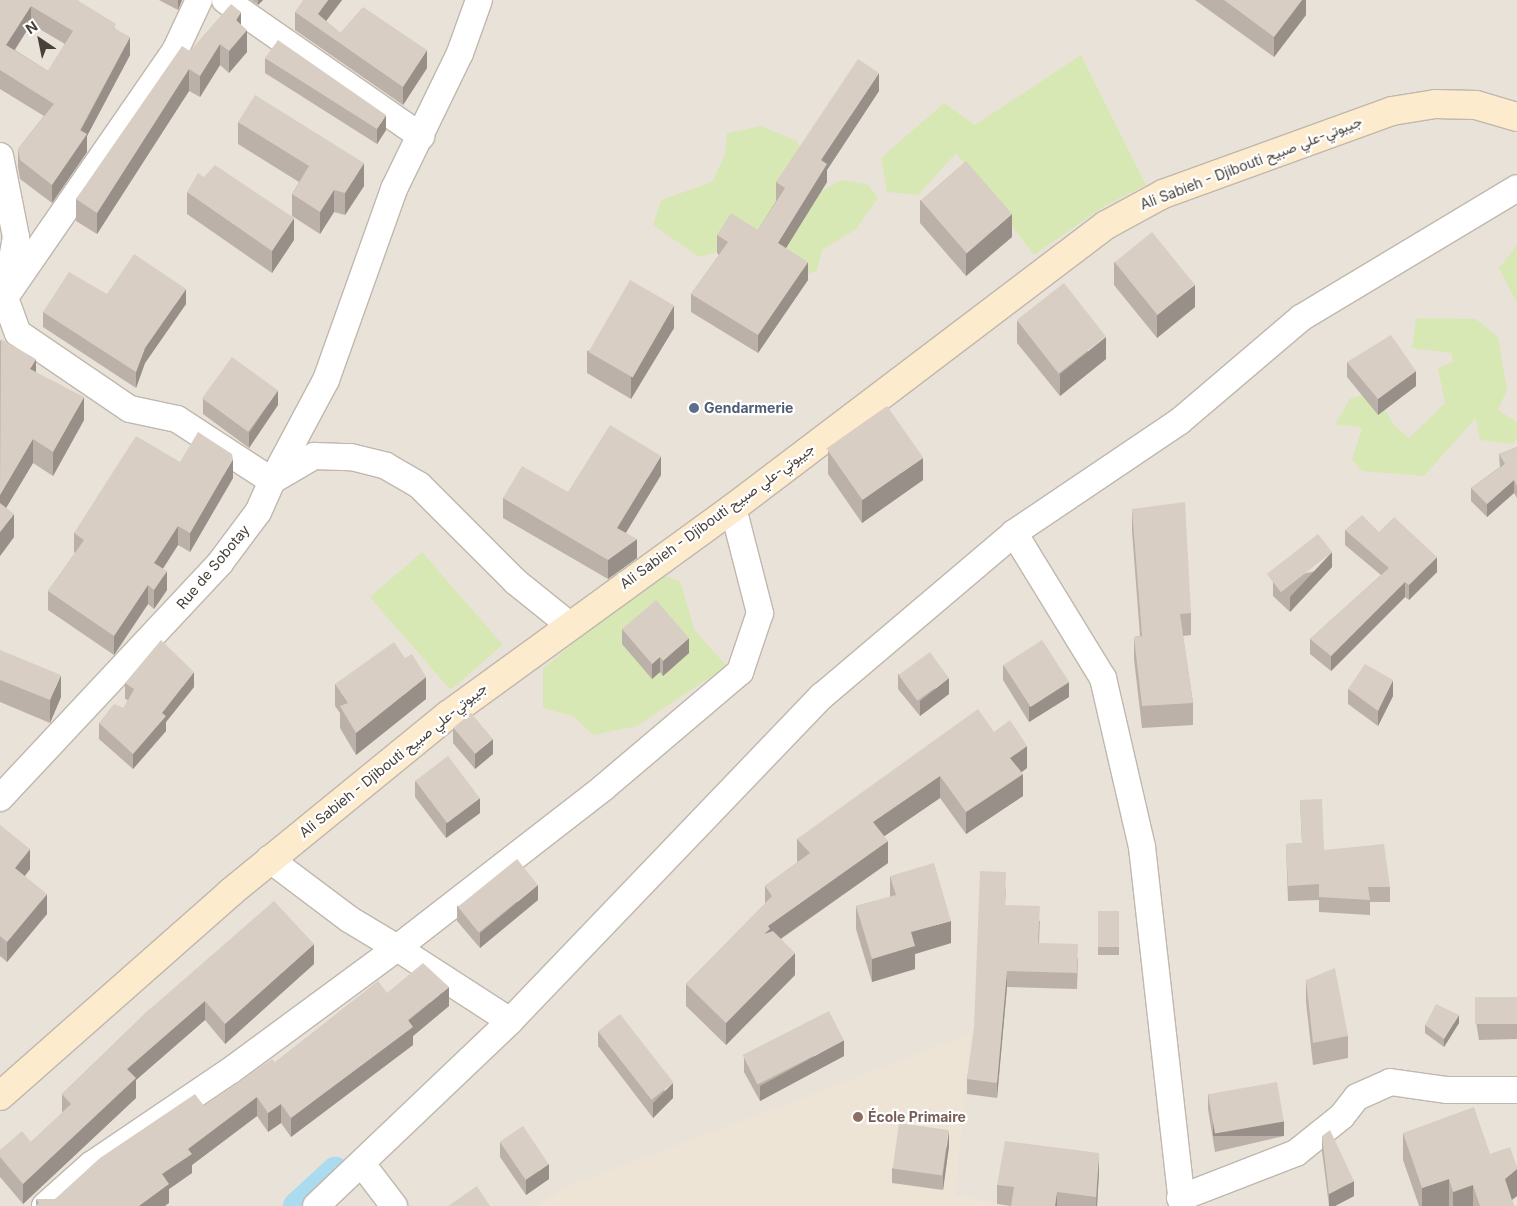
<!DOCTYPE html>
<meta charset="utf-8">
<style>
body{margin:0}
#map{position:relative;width:1517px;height:1206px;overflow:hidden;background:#f5f1eb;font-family:Inter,Vazirmatn,sans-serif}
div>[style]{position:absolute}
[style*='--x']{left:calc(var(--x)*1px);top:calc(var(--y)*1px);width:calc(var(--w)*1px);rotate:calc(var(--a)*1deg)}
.residential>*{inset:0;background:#e9e2d9;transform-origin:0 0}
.education>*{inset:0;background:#eee4d5}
.green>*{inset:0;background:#d7e8b5;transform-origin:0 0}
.canal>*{height:28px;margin:-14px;padding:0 14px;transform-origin:14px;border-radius:14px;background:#aadbef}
.roads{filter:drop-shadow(1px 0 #c0b7ad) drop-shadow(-1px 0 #c0b7ad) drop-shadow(0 1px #c0b7ad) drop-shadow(0 -1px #c0b7ad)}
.street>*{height:26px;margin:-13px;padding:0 13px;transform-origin:13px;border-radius:13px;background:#fff}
.secondary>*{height:28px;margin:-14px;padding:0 14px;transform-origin:14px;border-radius:14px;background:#fdebcd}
.wall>*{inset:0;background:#bbb1a8;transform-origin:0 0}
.shaded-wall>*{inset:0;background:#989088;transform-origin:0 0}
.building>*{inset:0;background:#d9cec3;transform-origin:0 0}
.dots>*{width:14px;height:14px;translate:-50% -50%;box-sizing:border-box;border:2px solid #fff;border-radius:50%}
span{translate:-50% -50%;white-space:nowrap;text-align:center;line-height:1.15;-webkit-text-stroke:4.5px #fff;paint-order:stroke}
.street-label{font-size:14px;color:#494139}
.service-label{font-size:14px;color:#4e5e75;font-weight:700}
.left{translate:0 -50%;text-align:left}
.education-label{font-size:14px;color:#785e54;font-weight:700}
.north{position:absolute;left:15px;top:15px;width:50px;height:50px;-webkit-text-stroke:4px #fff;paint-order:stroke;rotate:326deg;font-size:14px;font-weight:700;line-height:20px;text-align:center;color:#494139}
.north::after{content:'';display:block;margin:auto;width:18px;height:22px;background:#494139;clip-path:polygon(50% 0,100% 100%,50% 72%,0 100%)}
</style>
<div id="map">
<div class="residential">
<i style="left:0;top:0;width:1517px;height:1206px"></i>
</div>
<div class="education">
<i style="clip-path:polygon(971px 1034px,955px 1195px,1012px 1206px,537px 1206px,564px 1188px)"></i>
</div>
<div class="green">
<i style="clip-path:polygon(1081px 55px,1146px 185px,1103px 207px,1034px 255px,956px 153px,918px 195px,887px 192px,881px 158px,944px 103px,975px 125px)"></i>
<i style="clip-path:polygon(761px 126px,797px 141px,806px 164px,798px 204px,841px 180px,867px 184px,878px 198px,856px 229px,822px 250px,817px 271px,795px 277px,741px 245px,699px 257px,653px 225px,661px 200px,712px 182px,725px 155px,727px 133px)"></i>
<i style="clip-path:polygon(1517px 245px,1517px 303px,1499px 268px)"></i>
<i style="clip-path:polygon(1416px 318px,1476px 319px,1498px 337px,1507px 390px,1498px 410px,1517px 422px,1517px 439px,1513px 444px,1480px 440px,1476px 418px,1424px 476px,1362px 471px,1352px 460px,1362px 428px,1335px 424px,1350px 399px,1375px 391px,1393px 424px,1409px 438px,1445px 403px,1438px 368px,1453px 362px,1451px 353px,1412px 348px)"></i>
<i style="left:422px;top:552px;width:123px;height:69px;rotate:49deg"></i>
<i style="clip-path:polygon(656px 573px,680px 581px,695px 631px,727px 666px,637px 726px,593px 735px,573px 716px,543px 708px,543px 669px)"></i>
</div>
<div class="canal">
<i style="--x:297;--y:1206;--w:52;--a:-42.6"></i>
</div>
<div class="roads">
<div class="street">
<i style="--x:225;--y:0;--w:239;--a:34.8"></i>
<i style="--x:0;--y:156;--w:83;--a:78.8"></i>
<i style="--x:16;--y:237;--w:62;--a:100.2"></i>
<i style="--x:5;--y:298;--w:37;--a:70"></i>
<i style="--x:18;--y:333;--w:135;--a:34.2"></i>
<i style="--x:130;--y:409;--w:48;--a:12"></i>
<i style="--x:177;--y:419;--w:113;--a:33.1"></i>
<i style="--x:272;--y:481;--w:34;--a:114"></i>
<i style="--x:258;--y:512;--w:64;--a:126.7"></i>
<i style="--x:220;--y:563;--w:322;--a:133.1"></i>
<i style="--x:10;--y:290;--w:293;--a:-55.4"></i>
<i style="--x:176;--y:49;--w:54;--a:-64.9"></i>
<i style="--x:273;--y:480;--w:48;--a:-30.3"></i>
<i style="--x:314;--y:456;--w:37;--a:2"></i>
<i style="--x:351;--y:457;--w:36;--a:14"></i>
<i style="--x:386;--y:466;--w:38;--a:30"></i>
<i style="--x:419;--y:485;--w:137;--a:45"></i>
<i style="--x:516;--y:582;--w:67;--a:38.9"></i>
<i style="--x:272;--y:481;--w:115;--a:-61.9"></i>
<i style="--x:326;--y:380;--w:203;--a:-70.4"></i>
<i style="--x:394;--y:189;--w:151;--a:-64.1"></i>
<i style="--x:460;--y:53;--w:56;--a:-70.3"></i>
<i style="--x:1014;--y:533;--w:170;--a:58.5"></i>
<i style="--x:1103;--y:678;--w:173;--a:77"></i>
<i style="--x:1142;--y:847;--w:361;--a:83.6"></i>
<i style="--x:510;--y:1021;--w:135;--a:-147.1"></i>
<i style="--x:397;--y:948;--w:261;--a:-37.8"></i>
<i style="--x:603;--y:788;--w:180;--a:-40.3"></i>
<i style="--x:740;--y:672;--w:62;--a:-71.3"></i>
<i style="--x:760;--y:613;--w:108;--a:-104.4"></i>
<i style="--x:362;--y:1164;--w:53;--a:52.7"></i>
<i style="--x:1180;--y:1198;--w:124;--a:-21.2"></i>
<i style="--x:1296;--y:1153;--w:59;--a:-38.8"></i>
<i style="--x:1342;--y:1116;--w:24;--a:-52"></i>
<i style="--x:1357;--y:1097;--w:36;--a:-24"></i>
<i style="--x:1390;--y:1082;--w:58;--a:8"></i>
<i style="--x:1447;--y:1090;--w:70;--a:0"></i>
<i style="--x:45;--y:1206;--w:62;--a:-41.7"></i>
<i style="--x:91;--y:1165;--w:168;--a:-34.1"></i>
<i style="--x:230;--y:1071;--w:207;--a:-36.4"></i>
<i style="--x:397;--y:948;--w:56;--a:-148.9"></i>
<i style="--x:349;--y:919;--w:100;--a:-143.1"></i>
<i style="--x:316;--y:1206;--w:268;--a:-43.6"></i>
<i style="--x:510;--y:1021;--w:451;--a:-46.2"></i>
<i style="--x:822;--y:696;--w:252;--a:-40.3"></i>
<i style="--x:1014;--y:533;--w:200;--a:-34"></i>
<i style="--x:1180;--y:421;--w:159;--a:-40.4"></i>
<i style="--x:1301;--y:318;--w:252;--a:-31"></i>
</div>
<div class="secondary">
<i style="--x:0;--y:1096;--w:308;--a:-41.4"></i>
<i style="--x:231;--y:892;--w:280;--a:-39.2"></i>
<i style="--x:448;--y:715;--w:352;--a:-36"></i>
<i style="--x:733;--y:508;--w:468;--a:-37.2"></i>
<i style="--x:1106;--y:225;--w:65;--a:-28.5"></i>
<i style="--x:1163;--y:194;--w:244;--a:-19.9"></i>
<i style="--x:1392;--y:111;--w:44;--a:-9.2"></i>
<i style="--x:1435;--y:104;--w:41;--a:1.4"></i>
<i style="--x:1476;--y:105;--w:43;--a:16.3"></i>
</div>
</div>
<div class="wall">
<i style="clip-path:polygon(evenodd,0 0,77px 0,116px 29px,130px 55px,87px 136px,87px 152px,52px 203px,20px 179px,18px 167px,18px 149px,44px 116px,0 89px,0 0,31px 24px,65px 44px,48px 71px,15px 50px,31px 24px)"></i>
<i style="clip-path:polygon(159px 0,182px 0,178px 10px)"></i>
<i style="clip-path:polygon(251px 0,263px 0,258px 5px)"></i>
<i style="clip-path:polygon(342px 0,326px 21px,340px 33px,427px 68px,403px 105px,295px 30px,295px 12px)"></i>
<i style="clip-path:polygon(1195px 0,1306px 0,1306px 15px,1274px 57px)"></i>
<i style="clip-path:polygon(241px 25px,247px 52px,229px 73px,220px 65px,200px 97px,189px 91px,97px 234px,76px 221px,76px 199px,190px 51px)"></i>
<i style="clip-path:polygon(265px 58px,386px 130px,377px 144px,265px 73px)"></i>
<i style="clip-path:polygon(879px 91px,827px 170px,827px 182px,786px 248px,808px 280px,758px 353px,691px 312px,691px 294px,719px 255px,717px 253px,717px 235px,758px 230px,776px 201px,776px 182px)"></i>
<i style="clip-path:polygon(238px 122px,364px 186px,345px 215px,334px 212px,320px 234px,292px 216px,292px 194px,299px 182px,238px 144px)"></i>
<i style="clip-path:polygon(187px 192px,294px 240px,272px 273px,187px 214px)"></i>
<i style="clip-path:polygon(920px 200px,1012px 237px,966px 276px,920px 223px)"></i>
<i style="clip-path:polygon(1114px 262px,1195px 307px,1157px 338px,1114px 285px)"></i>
<i style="clip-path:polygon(186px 304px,145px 363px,136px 388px,43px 327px,43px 312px)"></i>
<i style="clip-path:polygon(1017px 321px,1106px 359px,1060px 396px,1017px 343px)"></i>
<i style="clip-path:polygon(674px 328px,631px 399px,587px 373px,587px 351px)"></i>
<i style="clip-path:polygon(0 340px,36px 372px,84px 420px,53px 476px,33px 463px,6px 508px,14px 537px,0 556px)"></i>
<i style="clip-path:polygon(1347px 362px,1416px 386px,1378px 415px,1347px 377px)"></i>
<i style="clip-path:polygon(203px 399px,278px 405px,249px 448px,203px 414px)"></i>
<i style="clip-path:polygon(1517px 447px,1517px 498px,1514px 493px,1487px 517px,1471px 501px,1471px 488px,1500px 467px,1499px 454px)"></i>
<i style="clip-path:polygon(828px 451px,923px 480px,862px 523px,828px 474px)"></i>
<i style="clip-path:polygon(180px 462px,233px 478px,190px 552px,178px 545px,163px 569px,167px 590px,154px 609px,148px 604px,114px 655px,48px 610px,48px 591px,75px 553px,74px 552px,74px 533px)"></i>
<i style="clip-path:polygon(661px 475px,626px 533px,637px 558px,608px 579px,503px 518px,503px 498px,568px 492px)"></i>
<i style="clip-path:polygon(1132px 509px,1191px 613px,1191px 635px,1183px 636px,1193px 703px,1193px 725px,1142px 728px,1134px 659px,1134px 637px,1140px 636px,1132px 531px)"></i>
<i style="clip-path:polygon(1345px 530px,1379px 532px,1437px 572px,1409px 600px,1405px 597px,1331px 671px,1310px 654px,1310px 639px,1381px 575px,1345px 545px)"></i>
<i style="clip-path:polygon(1332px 567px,1290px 612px,1273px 596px,1273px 581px)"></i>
<i style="clip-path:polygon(622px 629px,689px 653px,663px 676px,660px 672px,652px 679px,622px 644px)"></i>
<i style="clip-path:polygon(0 650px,61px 697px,50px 723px,0 702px)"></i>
<i style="clip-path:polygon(1003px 665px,1069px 697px,1029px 722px,1003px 680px)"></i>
<i style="clip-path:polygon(898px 674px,949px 694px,920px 716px,898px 689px)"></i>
<i style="clip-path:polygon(125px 683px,194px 687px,166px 722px,166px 731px,133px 769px,99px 739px,99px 723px,124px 708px,128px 700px,125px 699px)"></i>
<i style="clip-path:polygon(335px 684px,426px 699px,356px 755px,340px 728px,340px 713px,335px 706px)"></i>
<i style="clip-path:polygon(1348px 689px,1393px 696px,1378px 726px,1348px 704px)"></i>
<i style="clip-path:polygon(453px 728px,493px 754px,475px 769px,453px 743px)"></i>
<i style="clip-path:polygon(994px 732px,1027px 768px,1022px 772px,1023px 796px,966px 834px,940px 798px,884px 836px,888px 863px,781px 939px,795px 975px,726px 1045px,686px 1006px,686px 984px,765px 904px,765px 886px,798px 862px,797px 861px,797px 839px)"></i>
<i style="clip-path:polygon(415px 781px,480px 813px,446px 838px,415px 797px)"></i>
<i style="clip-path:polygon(1300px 800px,1324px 850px,1390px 887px,1390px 902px,1370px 902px,1370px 915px,1319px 912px,1319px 900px,1288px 901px,1286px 844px,1302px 843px)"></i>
<i style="clip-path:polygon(0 825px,30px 869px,25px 876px,47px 914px,7px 962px,0 956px)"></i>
<i style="clip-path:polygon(890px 876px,951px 943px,915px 954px,915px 969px,872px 982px,856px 929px,856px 906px,890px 897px)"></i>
<i style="clip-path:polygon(1006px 887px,1005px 905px,1040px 921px,1039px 943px,1078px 959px,1077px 989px,1007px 987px,997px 1098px,967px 1094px,967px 1079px)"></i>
<i style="clip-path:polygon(538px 900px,480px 948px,457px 921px,457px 906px)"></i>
<i style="left:1098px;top:911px;width:21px;height:44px"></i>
<i style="clip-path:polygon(314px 964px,225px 1044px,205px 1020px,136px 1080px,136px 1098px,23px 1204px,0 1177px,0 1150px,31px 1142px,62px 1113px,62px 1094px,150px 1009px)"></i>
<i style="clip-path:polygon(1306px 980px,1348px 1036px,1348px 1058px,1313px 1065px,1306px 1002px)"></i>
<i style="clip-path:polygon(387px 993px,449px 1006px,413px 1036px,413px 1045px,291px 1137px,281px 1123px,268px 1132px,257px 1116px,192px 1165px,192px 1173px,169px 1189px,169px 1203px,36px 1205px,36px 1199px,55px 1199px)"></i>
<i style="clip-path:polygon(1517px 997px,1517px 1039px,1479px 1040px,1475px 1015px,1475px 999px)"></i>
<i style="clip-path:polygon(1459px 1023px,1444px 1047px,1425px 1033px,1425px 1025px)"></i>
<i style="clip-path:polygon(598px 1031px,673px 1098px,653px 1118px,598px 1046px)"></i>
<i style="clip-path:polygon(844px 1056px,760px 1101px,744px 1072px,744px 1057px)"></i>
<i style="clip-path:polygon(1208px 1094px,1284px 1136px,1215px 1152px,1208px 1109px)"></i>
<i style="clip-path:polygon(1403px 1133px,1490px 1154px,1517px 1167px,1517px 1196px,1512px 1200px,1514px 1206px,1419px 1206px,1403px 1160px)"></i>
<i style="clip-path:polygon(1322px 1136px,1354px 1196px,1335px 1206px,1329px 1206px,1322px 1151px)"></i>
<i style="clip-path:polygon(500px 1142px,549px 1179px,526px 1195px,500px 1157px)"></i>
<i style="clip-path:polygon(949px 1146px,943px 1190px,892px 1183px,892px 1168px)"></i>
<i style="clip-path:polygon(1099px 1172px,1097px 1206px,1011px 1206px,997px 1204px,997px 1185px)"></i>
</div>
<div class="shaded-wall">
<i style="clip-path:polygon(178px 0,182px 0,178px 10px)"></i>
<i style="clip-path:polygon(258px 0,263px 0,258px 5px)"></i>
<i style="clip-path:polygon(328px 0,342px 0,320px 29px,318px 14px)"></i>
<i style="clip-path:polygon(1302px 0,1306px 0,1306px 15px,1274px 57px,1274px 37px)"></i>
<i style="clip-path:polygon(31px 6px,31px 24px,6px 63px,6px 45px)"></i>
<i style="clip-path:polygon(241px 12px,241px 33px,236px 20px)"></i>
<i style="clip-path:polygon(247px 30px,247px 52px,229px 73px,229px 51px)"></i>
<i style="clip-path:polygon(130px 37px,130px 55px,87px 136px,87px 152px,52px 203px,52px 185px)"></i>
<i style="clip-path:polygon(220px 44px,220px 65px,200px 97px,200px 76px)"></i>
<i style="clip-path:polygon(427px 50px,427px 68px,403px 105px,403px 87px)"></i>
<i style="clip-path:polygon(189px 69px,189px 91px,97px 234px,97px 213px)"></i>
<i style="clip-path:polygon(879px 73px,879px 91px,827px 170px,827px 182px,778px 261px,778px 243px,821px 160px)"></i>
<i style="clip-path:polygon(386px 115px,386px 130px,377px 144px,377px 129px)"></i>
<i style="clip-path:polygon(364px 163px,364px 186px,345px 215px,345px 193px)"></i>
<i style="clip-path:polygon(334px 190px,334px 212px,320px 234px,320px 212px)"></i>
<i style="clip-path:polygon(1012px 214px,1012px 237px,966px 276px,966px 254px)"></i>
<i style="clip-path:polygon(294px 218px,294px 240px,272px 273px,272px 251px)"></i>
<i style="clip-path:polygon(808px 262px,808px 280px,758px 353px,758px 335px)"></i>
<i style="clip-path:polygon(1195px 285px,1195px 307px,1157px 338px,1157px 315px)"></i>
<i style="clip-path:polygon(186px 289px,186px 304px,145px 363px,136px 388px,136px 372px,145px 348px)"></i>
<i style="clip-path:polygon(674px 305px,674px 328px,631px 399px,631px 377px)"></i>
<i style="clip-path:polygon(1106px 337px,1106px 359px,1060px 396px,1060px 374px)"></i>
<i style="clip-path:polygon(36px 359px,36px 383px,30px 369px)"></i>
<i style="clip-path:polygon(1416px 371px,1416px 386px,1378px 415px,1378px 399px)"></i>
<i style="clip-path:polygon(278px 390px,278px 405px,249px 448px,249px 433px)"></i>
<i style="clip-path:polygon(84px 397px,84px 420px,53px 476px,53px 452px)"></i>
<i style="clip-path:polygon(33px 439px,33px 463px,0 518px,0 495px)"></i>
<i style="clip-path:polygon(661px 456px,661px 475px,617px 547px,617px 528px)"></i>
<i style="clip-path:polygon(923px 458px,923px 480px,862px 523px,862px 500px)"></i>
<i style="clip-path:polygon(233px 459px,233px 478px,190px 552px,190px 533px)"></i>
<i style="clip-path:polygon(1514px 480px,1514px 493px,1487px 517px,1487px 504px)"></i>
<i style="clip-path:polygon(14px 514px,14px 537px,0 556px,0 532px)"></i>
<i style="clip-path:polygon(178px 526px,178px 545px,154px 582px,154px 563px)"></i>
<i style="clip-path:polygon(637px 539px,637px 558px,608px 579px,608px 560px)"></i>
<i style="clip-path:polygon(1332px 552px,1332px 567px,1290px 612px,1290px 597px)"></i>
<i style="clip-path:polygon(1437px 557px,1437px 572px,1409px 600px,1409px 585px)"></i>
<i style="clip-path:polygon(167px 571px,167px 590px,154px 609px,154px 590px)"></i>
<i style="clip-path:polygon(1405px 582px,1405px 597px,1331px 671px,1331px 656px)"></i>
<i style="clip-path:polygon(148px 585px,148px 604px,114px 655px,114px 636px)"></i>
<i style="clip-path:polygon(689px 638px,689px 653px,663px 676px,663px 661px)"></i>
<i style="clip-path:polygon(660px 657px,660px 672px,652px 679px,652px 664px)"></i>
<i style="clip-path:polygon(194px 672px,194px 687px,166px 722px,166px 731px,133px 769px,133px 754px,162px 713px)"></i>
<i style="clip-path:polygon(61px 675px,61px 697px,50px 723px,50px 700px)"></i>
<i style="clip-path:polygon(426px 677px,426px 699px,356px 755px,356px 733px)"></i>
<i style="clip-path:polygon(949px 678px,949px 694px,920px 716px,920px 701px)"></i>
<i style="clip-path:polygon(1393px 680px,1393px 696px,1378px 726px,1378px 711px)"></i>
<i style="clip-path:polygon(1069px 682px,1069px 697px,1029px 722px,1029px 707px)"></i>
<i style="clip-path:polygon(493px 739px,493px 754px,475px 769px,475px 754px)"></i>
<i style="clip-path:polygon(1027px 746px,1027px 768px,1010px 780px,1010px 758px)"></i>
<i style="clip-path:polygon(1023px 774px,1023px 796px,966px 834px,966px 812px)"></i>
<i style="clip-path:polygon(940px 776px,940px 798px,873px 844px,873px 822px)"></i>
<i style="clip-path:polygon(480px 798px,480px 813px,446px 838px,446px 823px)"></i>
<i style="clip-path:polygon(888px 841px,888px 863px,770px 946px,764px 934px,768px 926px)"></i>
<i style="clip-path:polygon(30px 849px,30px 869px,15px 888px,15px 868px)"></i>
<i style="clip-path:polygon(538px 885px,538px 900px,480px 948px,480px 933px)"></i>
<i style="clip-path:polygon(47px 894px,47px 914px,7px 962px,7px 942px)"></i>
<i style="clip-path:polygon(951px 921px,951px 943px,915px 954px,915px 969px,872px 982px,872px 959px,911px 932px)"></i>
<i style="clip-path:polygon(314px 944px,314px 964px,225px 1044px,225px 1024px)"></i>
<i style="clip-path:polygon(795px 953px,795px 975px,726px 1045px,726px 1023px)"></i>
<i style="clip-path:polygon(1007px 971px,1007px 987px,997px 1098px,997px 1083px)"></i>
<i style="clip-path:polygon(449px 987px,449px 1006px,413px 1036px,413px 1045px,291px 1137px,291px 1118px)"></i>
<i style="clip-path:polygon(205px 1001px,205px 1020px,136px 1080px,136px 1098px,23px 1204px,23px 1184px,127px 1069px)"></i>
<i style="clip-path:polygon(1459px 1015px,1459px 1023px,1444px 1047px,1444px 1039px)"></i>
<i style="clip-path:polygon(844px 1040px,844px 1056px,760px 1101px,760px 1086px)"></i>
<i style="clip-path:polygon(673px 1083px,673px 1098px,653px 1118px,653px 1103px)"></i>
<i style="clip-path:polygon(257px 1097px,257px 1116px,192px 1165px,192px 1173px,169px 1189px,169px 1203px,165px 1206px,139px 1206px,162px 1174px,188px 1149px)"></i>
<i style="clip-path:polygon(281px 1104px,281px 1123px,268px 1132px,268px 1113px)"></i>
<i style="left:1284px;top:1121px;width:15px;height:71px;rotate:90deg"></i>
<i style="clip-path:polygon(949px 1130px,949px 1146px,943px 1190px,943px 1175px)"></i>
<i style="clip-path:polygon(1099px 1153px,1099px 1172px,1097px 1206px,1096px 1206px)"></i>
<i style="clip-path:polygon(549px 1164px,549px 1179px,526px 1195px,526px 1180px)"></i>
<i style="clip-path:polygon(1517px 1169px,1517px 1196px,1505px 1205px,1505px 1179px)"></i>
<i style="clip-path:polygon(1449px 1179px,1449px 1206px,1422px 1206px,1422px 1188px)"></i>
<i style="clip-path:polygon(1354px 1181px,1354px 1196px,1335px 1206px,1329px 1206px,1329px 1194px)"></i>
<i style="clip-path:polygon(1473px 1185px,1473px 1206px,1453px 1206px,1453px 1192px)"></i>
<i style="clip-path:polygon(1057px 1192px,1057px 1206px,1055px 1206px)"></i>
</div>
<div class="building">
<i style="clip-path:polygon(evenodd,0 0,77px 0,116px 24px,114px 28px,130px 37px,80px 130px,87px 134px,52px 185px,20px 160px,18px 149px,54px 104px,0 70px,0 0,31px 6px,73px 31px,48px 71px,6px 45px,31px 6px)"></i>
<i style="clip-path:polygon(303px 0,328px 0,318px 14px,340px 33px,363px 7px,427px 50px,403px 87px,295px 12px)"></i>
<i style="clip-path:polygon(1224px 0,1302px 0,1274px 37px)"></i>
<i style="clip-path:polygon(231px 4px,241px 12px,236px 20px,247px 30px,229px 51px,220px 44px,200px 76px,189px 69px,97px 213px,76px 199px,182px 46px,190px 51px)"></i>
<i style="clip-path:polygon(278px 40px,386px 115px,377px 129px,265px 58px)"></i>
<i style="clip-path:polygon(858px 59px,879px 73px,821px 160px,827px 164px,778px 243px,808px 262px,758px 335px,691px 294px,728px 242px,717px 235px,731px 213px,758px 230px,785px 188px,776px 182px)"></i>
<i style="clip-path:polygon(255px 95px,364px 163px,345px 193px,334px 190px,320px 212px,292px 194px,309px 166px,238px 122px)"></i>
<i style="left:966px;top:161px;width:70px;height:60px;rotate:49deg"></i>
<i style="clip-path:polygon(215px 165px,294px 218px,272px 251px,187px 192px,198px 173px,204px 177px)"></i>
<i style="left:1152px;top:232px;width:68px;height:48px;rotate:51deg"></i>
<i style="clip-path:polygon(134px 254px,186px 289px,145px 348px,136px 372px,43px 312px,69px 272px,107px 294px)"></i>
<i style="left:630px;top:280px;width:51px;height:83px;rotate:30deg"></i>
<i style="left:1064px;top:283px;width:68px;height:60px;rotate:52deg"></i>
<i style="clip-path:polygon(1391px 335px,1416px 371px,1378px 399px,1347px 362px)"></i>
<i style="clip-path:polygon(1px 339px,36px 359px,30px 369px,84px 397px,53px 452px,33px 439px,0 495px)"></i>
<i style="left:232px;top:357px;width:57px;height:51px;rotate:36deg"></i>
<i style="left:887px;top:406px;width:63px;height:74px;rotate:55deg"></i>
<i style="clip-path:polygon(610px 425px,661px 456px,617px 528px,637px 539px,608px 560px,503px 498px,522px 466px,568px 492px)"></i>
<i style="clip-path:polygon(198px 432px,232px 454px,233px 459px,190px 533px,178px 526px,154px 563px,167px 571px,154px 590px,148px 585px,114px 636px,48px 591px,84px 540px,74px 533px,136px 436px,180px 462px)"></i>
<i style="clip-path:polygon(1517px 447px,1517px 486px,1514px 480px,1487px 504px,1471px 488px,1505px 464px,1499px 454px)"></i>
<i style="clip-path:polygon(1185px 502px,1191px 613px,1180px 614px,1193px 703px,1142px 706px,1134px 637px,1142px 636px,1132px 509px)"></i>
<i style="clip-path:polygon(0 503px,14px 514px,0 532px)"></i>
<i style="clip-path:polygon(1362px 515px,1379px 532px,1394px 517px,1437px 557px,1409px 585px,1405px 582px,1331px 656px,1310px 639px,1389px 568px,1345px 530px)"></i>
<i style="left:1318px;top:534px;width:23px;height:65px;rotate:52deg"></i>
<i style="clip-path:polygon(656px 600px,689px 638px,663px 661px,660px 657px,652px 664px,622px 629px)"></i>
<i style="clip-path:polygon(161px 640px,194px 672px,162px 713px,166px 716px,133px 754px,99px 723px,114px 704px,124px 708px,134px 689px,125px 683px)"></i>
<i style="left:1042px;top:640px;width:50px;height:46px;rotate:57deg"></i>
<i style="clip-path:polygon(394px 642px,405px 658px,412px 654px,426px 677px,356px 733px,340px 706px,348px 703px,335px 684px)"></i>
<i style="clip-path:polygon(0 650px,61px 675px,50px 700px,0 680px)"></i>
<i style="left:930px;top:652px;width:32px;height:39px;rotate:54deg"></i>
<i style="clip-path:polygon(1365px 664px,1393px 680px,1378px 711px,1348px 689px)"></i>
<i style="clip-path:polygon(978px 709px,994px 732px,1010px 720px,1027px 746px,1010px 758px,1023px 774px,966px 812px,940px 776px,873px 822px,888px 841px,768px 926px,770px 929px,764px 934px,773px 931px,795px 953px,726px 1023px,686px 984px,772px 896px,765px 886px,810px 853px,797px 839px)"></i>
<i style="left:471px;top:713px;width:34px;height:23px;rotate:50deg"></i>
<i style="left:448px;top:756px;width:53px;height:41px;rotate:53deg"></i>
<i style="clip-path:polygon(1322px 799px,1324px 850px,1384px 844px,1390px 887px,1368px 887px,1370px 900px,1319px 897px,1319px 884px,1288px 886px,1286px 844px,1302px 843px,1300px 800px)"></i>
<i style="clip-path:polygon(0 825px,30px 849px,15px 868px,47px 894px,7px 942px,0 936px)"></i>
<i style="left:517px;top:859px;width:33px;height:76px;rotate:51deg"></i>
<i style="clip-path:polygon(934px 863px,951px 921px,911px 932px,915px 946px,872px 959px,856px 906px,896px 895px,890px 876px)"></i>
<i style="clip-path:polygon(980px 871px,1006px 872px,1005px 905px,1040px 906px,1038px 943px,1078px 944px,1077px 973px,1007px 971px,997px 1083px,967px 1079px,974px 1027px)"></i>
<i style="clip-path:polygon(274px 901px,314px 944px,225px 1024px,205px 1001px,127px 1069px,136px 1078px,23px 1184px,0 1157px,0 1150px,22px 1131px,31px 1142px,71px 1104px,62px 1094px,150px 1009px)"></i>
<i style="left:1098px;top:911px;width:21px;height:36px"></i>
<i style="clip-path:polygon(423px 963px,449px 987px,408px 1020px,413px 1027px,291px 1118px,281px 1104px,268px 1113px,257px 1097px,188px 1149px,192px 1154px,162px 1174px,169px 1184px,139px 1206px,35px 1206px,39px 1203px,36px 1199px,55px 1199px,100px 1158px,195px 1094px,204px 1106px,272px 1059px,275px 1062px,378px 981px,387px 993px)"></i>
<i style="clip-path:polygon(1335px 968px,1348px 1036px,1313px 1043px,1306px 980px)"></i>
<i style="left:1517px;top:997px;width:27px;height:42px;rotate:90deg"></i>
<i style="clip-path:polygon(1436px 1004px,1459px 1015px,1444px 1039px,1425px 1025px)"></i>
<i style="left:829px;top:1011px;width:33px;height:97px;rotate:63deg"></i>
<i style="left:620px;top:1014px;width:87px;height:28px;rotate:52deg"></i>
<i style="left:1277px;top:1082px;width:40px;height:70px;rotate:80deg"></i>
<i style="clip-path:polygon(1474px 1107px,1490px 1154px,1510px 1147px,1517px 1167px,1517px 1169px,1505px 1179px,1514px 1206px,1480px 1206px,1473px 1185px,1453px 1192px,1449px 1179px,1422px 1188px,1403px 1133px)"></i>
<i style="left:899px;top:1123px;width:50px;height:46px;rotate:8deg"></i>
<i style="left:523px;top:1126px;width:46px;height:28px;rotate:56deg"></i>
<i style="clip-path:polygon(1330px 1130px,1354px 1181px,1329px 1194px,1322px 1136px)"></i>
<i style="clip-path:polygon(1005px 1141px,1099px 1153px,1096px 1197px,1057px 1192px,1055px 1206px,1011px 1206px,1014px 1187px,997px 1185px)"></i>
<i style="clip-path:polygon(477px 1186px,490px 1206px,448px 1206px)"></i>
</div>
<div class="dots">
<i style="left:694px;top:408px;background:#5c6f8a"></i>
<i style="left:858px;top:1117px;background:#8d6e63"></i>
</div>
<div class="street-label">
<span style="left:1251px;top:163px;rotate:-21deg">Ali Sabieh - Djibouti جيبوتي-علي صبيح</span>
<span style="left:717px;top:516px;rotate:-36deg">Ali Sabieh - Djibouti جيبوتي-علي صبيح</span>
<span style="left:213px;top:567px;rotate:-50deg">Rue de Sobotay</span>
<span style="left:393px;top:760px;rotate:-39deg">Ali Sabieh - Djibouti جيبوتي-علي صبيح</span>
</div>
<div class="service-label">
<span class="left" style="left:704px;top:408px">Gendarmerie</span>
</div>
<div class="education-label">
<span class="left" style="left:868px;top:1117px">École Primaire</span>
</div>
<div class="north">N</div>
</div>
